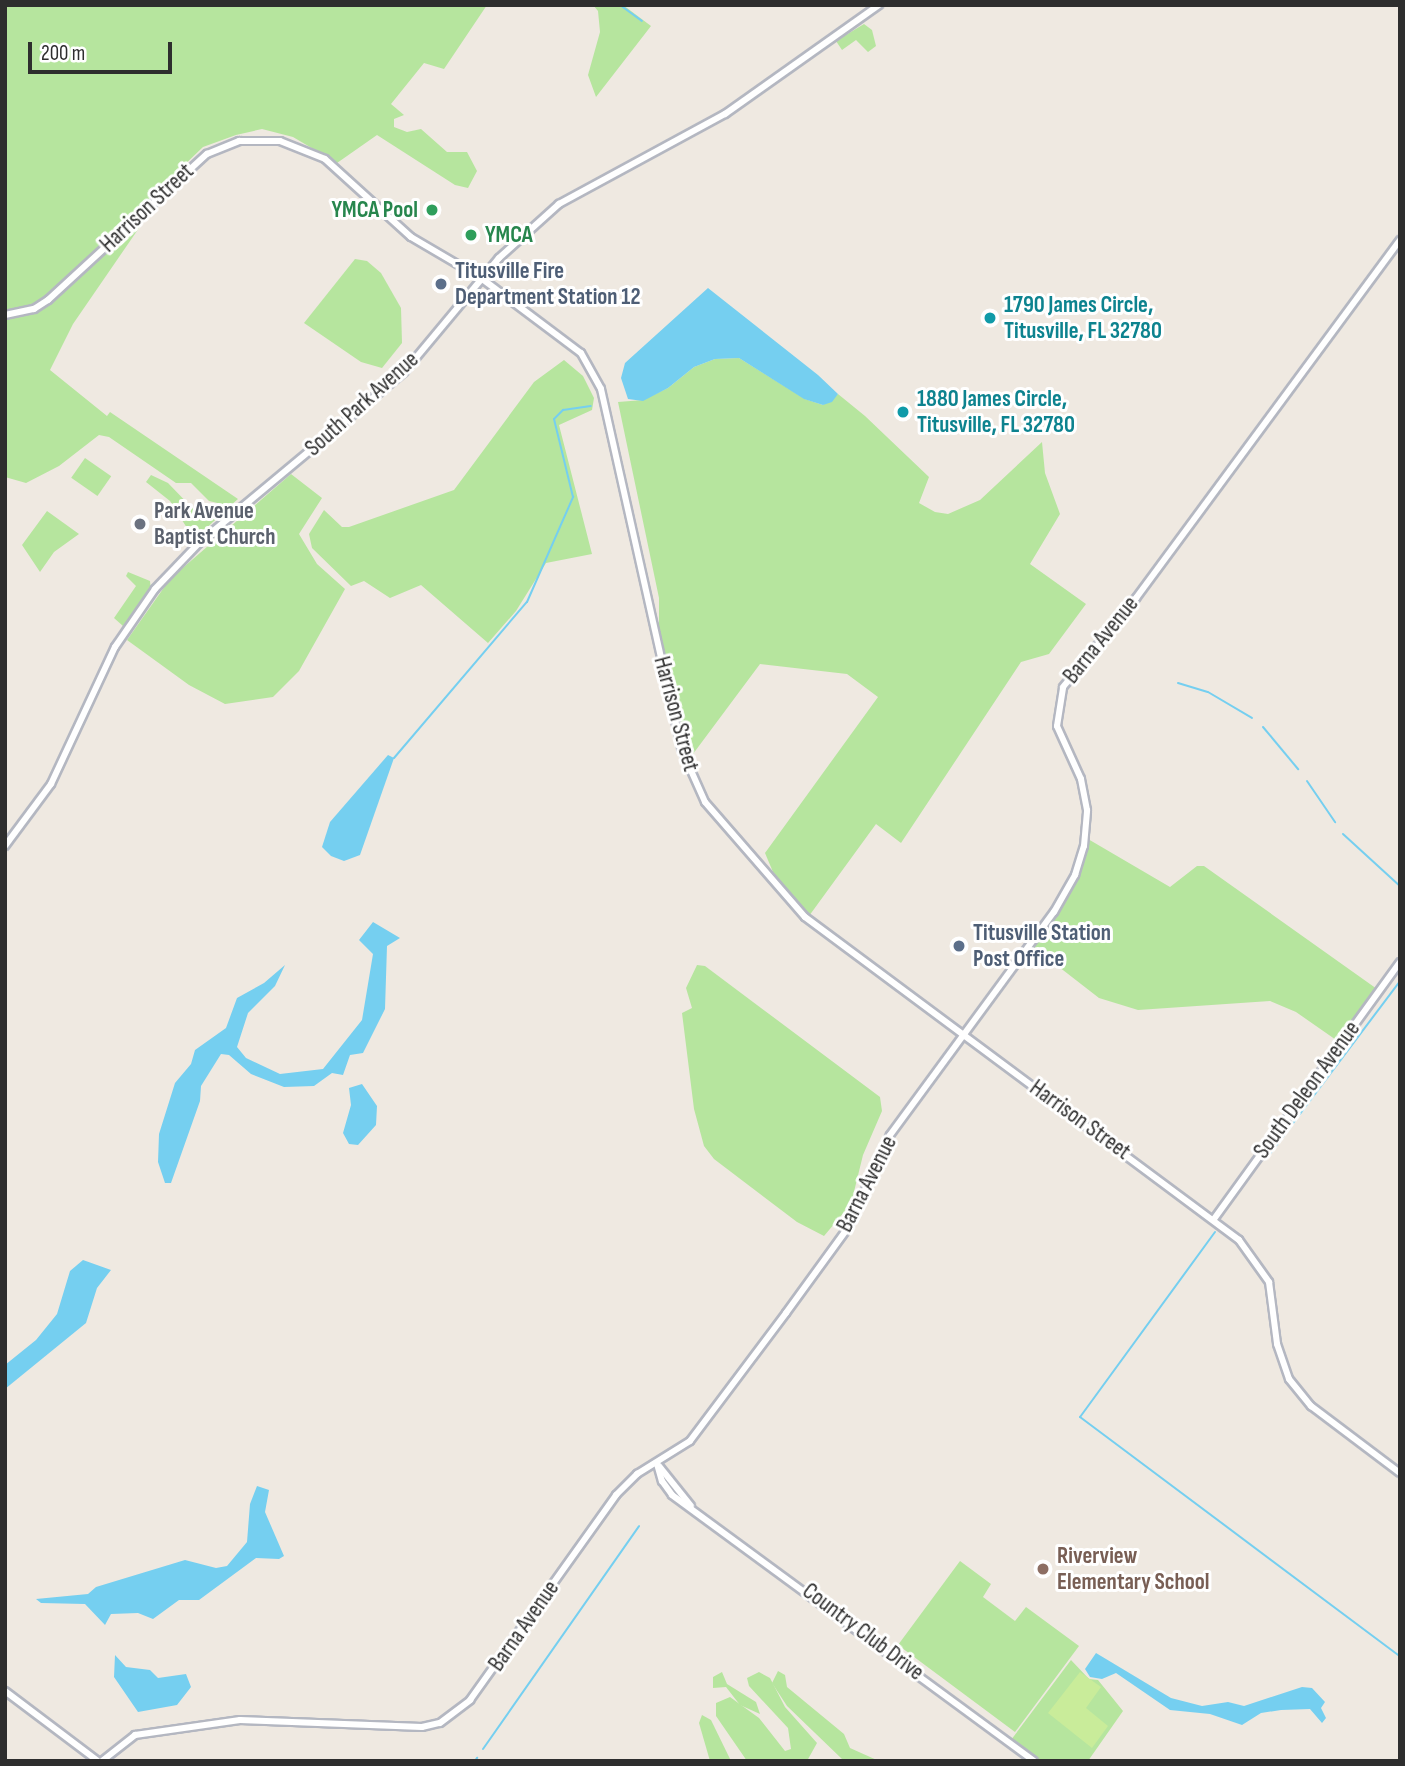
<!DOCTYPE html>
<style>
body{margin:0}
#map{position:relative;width:1405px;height:1766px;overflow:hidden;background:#efe9e1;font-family:"Sofia Sans Condensed",sans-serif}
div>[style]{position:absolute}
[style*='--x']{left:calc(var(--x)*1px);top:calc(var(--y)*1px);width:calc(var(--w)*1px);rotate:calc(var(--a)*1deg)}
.green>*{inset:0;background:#b6e59e;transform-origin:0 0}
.pitch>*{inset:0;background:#c9ec9a}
.water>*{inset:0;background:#75cff0}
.stream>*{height:2px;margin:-1px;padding:0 1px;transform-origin:1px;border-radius:1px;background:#75cff0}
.roads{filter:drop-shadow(2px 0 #b4b7c1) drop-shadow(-2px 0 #b4b7c1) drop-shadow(0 2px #b4b7c1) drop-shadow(0 -2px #b4b7c1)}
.tertiary>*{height:6px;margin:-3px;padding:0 3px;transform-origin:3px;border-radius:3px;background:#fff}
.dots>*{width:19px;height:19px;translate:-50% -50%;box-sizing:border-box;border:4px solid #fff;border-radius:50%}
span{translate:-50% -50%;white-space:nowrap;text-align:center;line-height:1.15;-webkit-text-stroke:6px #fff;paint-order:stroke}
.street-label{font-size:23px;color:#2e2e2e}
.leisure-label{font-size:23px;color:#27864d;font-weight:700}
.right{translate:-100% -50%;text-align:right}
.left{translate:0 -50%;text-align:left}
.service-label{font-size:23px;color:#4e5e75;font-weight:700}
.culture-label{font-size:23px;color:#0d838f;font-weight:700}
.worship-label{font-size:23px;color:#5b616d;font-weight:700}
.education-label{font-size:23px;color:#785e54;font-weight:700}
.frame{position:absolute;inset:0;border:7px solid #2e2e2e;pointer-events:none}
.scale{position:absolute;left:28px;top:42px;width:144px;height:32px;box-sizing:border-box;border:4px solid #2e2e2e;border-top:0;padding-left:9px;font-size:21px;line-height:24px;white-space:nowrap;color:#2e2e2e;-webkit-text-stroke:5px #fff;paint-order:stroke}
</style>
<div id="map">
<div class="green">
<i style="clip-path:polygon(5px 5px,487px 5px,444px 69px,424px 63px,391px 104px,404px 115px,394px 119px,394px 127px,407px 132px,421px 129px,447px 152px,467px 152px,477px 171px,468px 188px,455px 185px,377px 135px,337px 163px,293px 137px,262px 129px,236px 135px,203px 147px,47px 297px,33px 306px,5px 313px)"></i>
<i style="clip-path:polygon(593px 5px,623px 5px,651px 26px,596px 97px,588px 75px,600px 32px,598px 11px)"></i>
<i style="clip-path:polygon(864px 24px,872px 30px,876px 46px,868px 52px,856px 40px,842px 50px,836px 41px)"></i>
<i style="clip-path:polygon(161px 196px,73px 324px,50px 370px,107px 416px,110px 412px,238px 499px,230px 506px,209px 501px,191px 483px,176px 483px,109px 437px,99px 435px,59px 466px,26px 483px,5px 477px,5px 318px,35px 311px)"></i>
<i style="clip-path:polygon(355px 259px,367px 261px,381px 273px,401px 308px,402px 343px,382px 368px,361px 362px,304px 323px)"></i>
<i style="clip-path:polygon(739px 358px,805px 399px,823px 405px,838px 394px,865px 416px,929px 477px,919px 503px,935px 512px,948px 514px,980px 500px,1042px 442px,1045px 473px,1060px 514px,1030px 564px,1086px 604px,1049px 654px,1021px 662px,901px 843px,876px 824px,809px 916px,773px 872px,765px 853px,878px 697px,847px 674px,760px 664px,690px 758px,659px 634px,659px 598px,618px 402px,643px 400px,668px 388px,694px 367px,715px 359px)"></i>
<i style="clip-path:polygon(564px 360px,583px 376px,594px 398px,592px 410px,559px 425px,592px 554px,546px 563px,516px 611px,488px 643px,421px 585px,390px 598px,364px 581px,351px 586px,312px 548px,309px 534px,324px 510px,342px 527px,349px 527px,454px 490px,534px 382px)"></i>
<i style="left:85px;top:458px;width:32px;height:24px;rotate:35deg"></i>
<i style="clip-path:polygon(291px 474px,322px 498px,299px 534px,317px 564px,345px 589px,299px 671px,273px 697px,225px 704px,189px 685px,127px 640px,170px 579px)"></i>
<i style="clip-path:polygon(151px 475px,168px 483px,197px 513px,207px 505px,227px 509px,200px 534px,187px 528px,170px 501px,146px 482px)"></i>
<i style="clip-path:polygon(47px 511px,79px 534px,54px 552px,40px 572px,22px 545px)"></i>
<i style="clip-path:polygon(128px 572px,150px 581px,151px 591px,123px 626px,114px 618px,136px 586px,126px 576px)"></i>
<i style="clip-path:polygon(1088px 839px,1170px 887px,1197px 866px,1204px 866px,1377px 989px,1339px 1042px,1296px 1012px,1270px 1001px,1138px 1010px,1099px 998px,1032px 946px,1071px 889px)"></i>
<i style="clip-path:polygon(697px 965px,705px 966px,880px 1097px,882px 1111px,863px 1155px,851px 1204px,824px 1236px,797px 1222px,714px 1159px,704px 1146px,694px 1109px,682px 1013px,692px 1008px,686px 988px)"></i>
<i style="clip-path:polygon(960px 1561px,991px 1584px,983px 1597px,1015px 1621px,1026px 1607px,1079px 1646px,1015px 1732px,898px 1645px)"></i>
<i style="clip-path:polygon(1071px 1660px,1089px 1679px,1098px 1680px,1123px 1711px,1088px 1761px,1038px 1761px,1011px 1740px)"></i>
<i style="clip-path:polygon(778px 1671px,785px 1675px,787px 1687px,844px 1734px,850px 1748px,879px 1761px,842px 1759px,787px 1706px,772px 1683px)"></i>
<i style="clip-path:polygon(722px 1672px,727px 1684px,756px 1702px,760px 1714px,740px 1705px,726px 1687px,713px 1688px,713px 1677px)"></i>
<i style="clip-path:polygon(759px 1672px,770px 1678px,785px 1707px,817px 1743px,807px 1761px,747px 1761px,716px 1716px,716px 1703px,730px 1697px,759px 1718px,785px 1751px,791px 1749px,788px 1728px,749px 1686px,747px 1678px)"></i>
<i style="clip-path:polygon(702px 1715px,711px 1720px,731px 1761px,710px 1761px,699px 1723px)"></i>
</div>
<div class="pitch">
<i style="clip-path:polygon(1080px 1672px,1101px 1687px,1086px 1708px,1108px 1726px,1092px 1748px,1048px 1713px)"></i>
</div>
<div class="water">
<i style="clip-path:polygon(708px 288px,818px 375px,838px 394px,832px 402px,823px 405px,804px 399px,739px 358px,715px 359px,694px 367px,668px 388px,643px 401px,628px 399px,621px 378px,625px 363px)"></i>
<i style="clip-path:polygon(388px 755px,394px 758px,360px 855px,344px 861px,331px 856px,322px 847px,330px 822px)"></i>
<i style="clip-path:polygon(373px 922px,400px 938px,387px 946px,385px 1009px,363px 1053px,350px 1055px,343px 1075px,332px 1073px,314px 1086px,284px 1087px,251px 1074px,229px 1055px,221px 1054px,201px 1086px,200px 1101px,171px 1183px,165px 1183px,158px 1162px,159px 1134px,175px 1083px,191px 1064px,195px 1050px,226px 1028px,237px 998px,264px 983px,285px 965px,275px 986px,248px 1013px,237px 1047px,246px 1058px,280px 1074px,323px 1069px,362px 1020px,373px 954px,359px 940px)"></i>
<i style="clip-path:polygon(362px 1084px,377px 1106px,376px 1125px,358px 1145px,349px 1144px,343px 1133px,351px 1105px,349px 1088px)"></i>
<i style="clip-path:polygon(83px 1260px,111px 1270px,97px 1288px,86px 1323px,5px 1389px,5px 1365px,36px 1340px,57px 1314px,70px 1271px)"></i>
<i style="clip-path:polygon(257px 1486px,269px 1490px,265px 1512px,284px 1556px,279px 1559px,256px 1558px,199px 1600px,179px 1600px,153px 1619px,138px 1613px,111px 1614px,105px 1625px,85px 1604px,41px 1603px,36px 1599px,88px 1594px,96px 1587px,185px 1560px,216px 1568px,227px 1566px,247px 1542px,250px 1504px)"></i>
<i style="clip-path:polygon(1096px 1653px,1171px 1698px,1202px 1706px,1228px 1702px,1244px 1706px,1302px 1687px,1312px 1688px,1325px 1702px,1321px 1708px,1326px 1718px,1322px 1723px,1310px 1709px,1281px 1710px,1261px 1713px,1242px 1725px,1210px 1714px,1170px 1710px,1116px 1673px,1102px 1679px,1090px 1677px,1085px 1669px)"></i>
<i style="clip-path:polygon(115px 1655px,126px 1667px,150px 1670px,158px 1678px,186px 1674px,191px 1687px,177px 1705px,138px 1712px,114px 1677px)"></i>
</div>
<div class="stream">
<i style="--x:620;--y:5;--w:27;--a:36"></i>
<i style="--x:1178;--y:683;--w:31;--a:17"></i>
<i style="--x:1208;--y:692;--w:51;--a:30.6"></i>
<i style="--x:1263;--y:727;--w:55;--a:50.2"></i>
<i style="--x:394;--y:758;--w:205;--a:-49.6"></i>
<i style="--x:527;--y:602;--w:115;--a:-66.3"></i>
<i style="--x:573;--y:497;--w:80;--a:-103.7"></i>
<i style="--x:554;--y:419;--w:13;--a:-45"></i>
<i style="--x:563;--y:410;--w:28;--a:-8"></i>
<i style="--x:1307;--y:781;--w:50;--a:55.7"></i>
<i style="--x:1343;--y:834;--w:77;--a:42.4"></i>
<i style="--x:1269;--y:1155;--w:218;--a:-53"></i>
<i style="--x:1215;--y:1232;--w:229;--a:126.1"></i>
<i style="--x:1080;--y:1417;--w:399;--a:36.8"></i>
<i style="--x:483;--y:1749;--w:272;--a:-55"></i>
<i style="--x:475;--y:1761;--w:4;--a:-56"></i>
</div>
<div class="roads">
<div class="tertiary">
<i style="--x:5;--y:315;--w:30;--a:-12"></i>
<i style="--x:34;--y:309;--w:17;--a:-33"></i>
<i style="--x:48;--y:300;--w:216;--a:-42.6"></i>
<i style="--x:207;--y:154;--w:35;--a:-22"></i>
<i style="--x:239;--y:141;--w:41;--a:0"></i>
<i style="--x:280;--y:141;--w:48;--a:21.8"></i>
<i style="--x:325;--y:159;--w:116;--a:42.2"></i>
<i style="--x:411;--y:237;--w:81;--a:30.4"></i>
<i style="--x:481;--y:278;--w:125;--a:36.9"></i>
<i style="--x:581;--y:353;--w:41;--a:60.9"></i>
<i style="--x:601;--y:389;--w:368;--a:77.4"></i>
<i style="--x:681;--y:748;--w:59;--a:66"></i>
<i style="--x:705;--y:802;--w:152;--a:49"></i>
<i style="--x:805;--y:917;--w:541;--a:36.66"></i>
<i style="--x:1239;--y:1240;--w:52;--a:54.5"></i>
<i style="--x:1269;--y:1282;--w:63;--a:82.6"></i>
<i style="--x:1277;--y:1344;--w:37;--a:71"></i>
<i style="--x:1289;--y:1379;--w:35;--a:51"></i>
<i style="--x:1311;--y:1406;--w:111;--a:37"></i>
<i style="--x:5;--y:846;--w:77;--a:-53.4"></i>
<i style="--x:51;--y:784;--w:151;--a:-65"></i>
<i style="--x:115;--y:647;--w:70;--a:-55.4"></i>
<i style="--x:155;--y:589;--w:64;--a:-46.3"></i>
<i style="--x:199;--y:543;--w:267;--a:-39.8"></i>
<i style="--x:404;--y:372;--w:148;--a:-50.2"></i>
<i style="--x:499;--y:258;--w:81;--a:-42"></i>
<i style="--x:559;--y:204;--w:189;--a:-28.5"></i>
<i style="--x:725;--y:114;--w:189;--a:-35.3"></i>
<i style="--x:1214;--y:1219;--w:317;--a:-54.1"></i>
<i style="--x:657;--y:1464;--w:18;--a:74"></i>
<i style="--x:662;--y:1481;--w:17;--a:54"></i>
<i style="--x:672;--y:1495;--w:449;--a:36.3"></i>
<i style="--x:659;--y:1466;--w:51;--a:51.3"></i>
<i style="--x:5;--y:1691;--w:116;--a:37"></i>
<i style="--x:102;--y:1761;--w:42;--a:-38.2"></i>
<i style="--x:135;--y:1735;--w:106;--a:-8.1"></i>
<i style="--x:240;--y:1720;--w:182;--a:2.2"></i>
<i style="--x:422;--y:1727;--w:18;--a:-13"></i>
<i style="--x:440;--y:1723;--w:38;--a:-37"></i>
<i style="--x:470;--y:1700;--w:252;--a:-54.5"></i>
<i style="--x:616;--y:1495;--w:30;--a:-45"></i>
<i style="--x:637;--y:1474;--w:62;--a:-31.9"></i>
<i style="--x:690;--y:1441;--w:160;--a:-53.1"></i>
<i style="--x:786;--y:1313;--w:104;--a:-54"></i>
<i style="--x:847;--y:1229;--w:103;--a:-65.4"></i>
<i style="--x:890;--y:1135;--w:277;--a:-53.7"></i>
<i style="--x:1054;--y:912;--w:43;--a:-60.4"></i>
<i style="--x:1075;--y:875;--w:30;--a:-73"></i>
<i style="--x:1084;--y:846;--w:36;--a:-85"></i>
<i style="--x:1087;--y:810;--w:32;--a:-101"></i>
<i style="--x:1081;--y:779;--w:58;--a:-114.4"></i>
<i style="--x:1057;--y:726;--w:39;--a:-81"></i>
<i style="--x:1063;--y:687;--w:115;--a:-50.6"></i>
<i style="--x:1136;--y:598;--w:445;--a:-53.6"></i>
</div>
</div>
<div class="dots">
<i style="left:432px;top:210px;background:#2e9e5b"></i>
<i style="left:471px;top:235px;background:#2e9e5b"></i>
<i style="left:441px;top:284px;background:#5c6f8a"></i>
<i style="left:990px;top:318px;background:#0f9aa8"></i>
<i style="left:903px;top:412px;background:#0f9aa8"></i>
<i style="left:140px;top:524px;background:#6b7280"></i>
<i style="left:959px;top:946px;background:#5c6f8a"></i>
<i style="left:1043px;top:1569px;background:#8d6e63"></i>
</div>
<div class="street-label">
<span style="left:147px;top:208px;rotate:-43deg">Harrison Street</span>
<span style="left:362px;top:404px;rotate:-42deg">South Park Avenue</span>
<span style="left:1101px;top:640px;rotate:-51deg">Barna Avenue</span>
<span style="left:676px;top:714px;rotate:75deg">Harrison Street</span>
<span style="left:1307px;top:1090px;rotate:-54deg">South Deleon Avenue</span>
<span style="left:1080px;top:1120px;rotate:36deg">Harrison Street</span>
<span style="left:867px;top:1184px;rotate:-63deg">Barna Avenue</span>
<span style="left:524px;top:1626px;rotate:-55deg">Barna Avenue</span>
<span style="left:863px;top:1632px;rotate:37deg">Country Club Drive</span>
</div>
<div class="leisure-label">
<span class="right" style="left:418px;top:210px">YMCA Pool</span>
<span class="left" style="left:485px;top:235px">YMCA</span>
</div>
<div class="service-label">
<span class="left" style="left:455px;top:284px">Titusville Fire<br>Department Station 12</span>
<span class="left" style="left:973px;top:946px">Titusville Station<br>Post Office</span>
</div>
<div class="culture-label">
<span class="left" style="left:1004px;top:318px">1790 James Circle,<br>Titusville, FL 32780</span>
<span class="left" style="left:917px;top:412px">1880 James Circle,<br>Titusville, FL 32780</span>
</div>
<div class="worship-label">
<span class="left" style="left:154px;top:524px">Park Avenue<br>Baptist Church</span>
</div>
<div class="education-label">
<span class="left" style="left:1057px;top:1569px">Riverview<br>Elementary School</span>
</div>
<div class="frame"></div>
<div class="scale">200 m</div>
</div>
